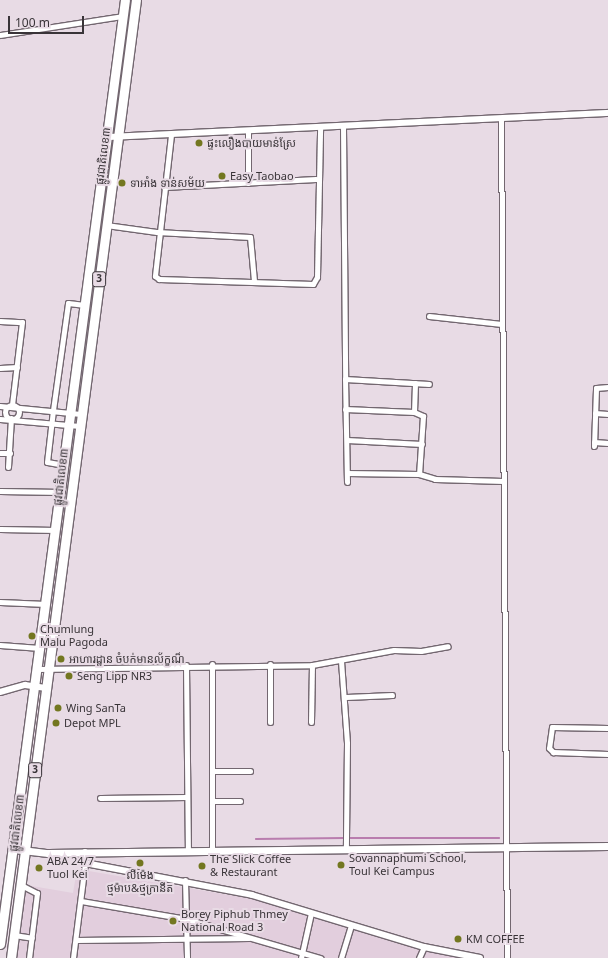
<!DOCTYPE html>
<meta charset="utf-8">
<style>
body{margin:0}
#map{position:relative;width:608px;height:958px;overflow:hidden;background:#e8dbe5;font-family:"Noto Sans","Noto Sans Khmer",sans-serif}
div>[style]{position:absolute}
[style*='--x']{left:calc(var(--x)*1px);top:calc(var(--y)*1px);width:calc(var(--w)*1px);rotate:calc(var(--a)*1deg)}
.built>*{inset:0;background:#e2cedd}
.stream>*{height:1.5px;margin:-0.75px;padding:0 0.75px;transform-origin:0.75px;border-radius:0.75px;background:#b97dae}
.roads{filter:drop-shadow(1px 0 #736770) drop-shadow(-1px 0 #736770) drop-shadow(0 1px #736770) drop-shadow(0 -1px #736770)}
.minor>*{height:5px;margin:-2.5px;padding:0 2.5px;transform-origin:2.5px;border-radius:2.5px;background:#fff}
.minor>.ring{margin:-2.5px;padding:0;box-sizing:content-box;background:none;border:5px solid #fff;border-radius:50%}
.tertiary>*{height:6px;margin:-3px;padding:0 3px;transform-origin:3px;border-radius:3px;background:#fff}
.secondary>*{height:7px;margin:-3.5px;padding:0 3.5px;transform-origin:3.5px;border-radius:3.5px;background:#fff}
.trunk>*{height:9px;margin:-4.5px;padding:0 4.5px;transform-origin:4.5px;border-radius:4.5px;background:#fff}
.dots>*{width:11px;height:11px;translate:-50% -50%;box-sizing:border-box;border:2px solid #e8dbe5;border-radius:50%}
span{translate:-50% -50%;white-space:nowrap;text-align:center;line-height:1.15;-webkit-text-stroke:4px #e8dbe5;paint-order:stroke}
.shield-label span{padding:1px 3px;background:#e8dbe5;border:1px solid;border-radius:3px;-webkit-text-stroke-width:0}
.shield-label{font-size:10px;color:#393438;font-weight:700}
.poi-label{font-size:11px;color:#393438}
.left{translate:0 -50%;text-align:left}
.street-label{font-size:11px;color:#393438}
.scale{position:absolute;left:8px;top:16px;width:76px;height:18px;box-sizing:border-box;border:2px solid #393438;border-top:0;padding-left:5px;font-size:12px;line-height:14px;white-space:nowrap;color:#393438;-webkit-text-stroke:3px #e8dbe5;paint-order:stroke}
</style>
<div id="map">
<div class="built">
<i style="clip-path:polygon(77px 869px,252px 899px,399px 944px,459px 958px,17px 958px,26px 885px,73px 893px)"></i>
</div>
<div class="stream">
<i style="--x:348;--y:838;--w:151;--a:0"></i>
<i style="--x:256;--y:839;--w:88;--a:-0.7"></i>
</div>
<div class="roads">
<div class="minor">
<i style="--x:0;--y:35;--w:124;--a:-8.8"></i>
<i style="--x:501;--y:119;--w:839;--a:89.59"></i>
<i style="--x:343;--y:127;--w:252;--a:89.5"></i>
<i style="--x:248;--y:133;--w:50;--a:90"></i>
<i style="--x:171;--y:135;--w:142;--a:96.5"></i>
<i style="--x:155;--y:276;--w:5;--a:37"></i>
<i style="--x:159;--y:279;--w:154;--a:1.9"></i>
<i style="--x:313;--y:284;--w:8;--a:-60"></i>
<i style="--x:317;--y:277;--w:148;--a:-88.8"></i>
<i style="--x:164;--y:187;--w:152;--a:-3"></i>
<i style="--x:106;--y:225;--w:51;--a:7.8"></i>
<i style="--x:157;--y:232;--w:93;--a:3.1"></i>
<i style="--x:250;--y:237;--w:44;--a:84.8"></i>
<i style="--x:429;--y:316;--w:73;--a:6.3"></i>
<i style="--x:0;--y:321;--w:22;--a:3"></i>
<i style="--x:22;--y:322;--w:84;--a:96.9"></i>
<i style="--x:0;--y:368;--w:17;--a:-3"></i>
<i class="ring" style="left:5px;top:405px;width:9px;height:9px"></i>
<i style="--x:0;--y:406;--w:81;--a:5.6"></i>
<i style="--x:345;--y:409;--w:69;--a:2.5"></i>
<i style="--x:414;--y:412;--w:10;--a:24"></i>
<i style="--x:423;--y:416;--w:58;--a:93.9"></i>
<i style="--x:414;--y:412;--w:29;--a:-88"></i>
<i style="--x:595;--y:413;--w:13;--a:4"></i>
<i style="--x:0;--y:419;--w:80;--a:5"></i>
<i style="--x:347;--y:440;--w:75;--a:3.1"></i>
<i style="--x:594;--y:442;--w:14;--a:4"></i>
<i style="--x:594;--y:446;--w:58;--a:-88"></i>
<i style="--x:596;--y:388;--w:12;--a:-5"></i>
<i style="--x:0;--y:453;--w:10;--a:0"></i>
<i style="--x:64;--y:465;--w:17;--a:-170"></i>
<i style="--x:47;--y:462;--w:52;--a:-83.4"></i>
<i style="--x:53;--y:410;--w:108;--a:-82"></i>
<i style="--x:68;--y:303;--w:17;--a:7"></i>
<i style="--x:8;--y:467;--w:49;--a:-86.5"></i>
<i style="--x:347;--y:473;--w:72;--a:0.8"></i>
<i style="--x:419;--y:474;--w:17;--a:17"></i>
<i style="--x:435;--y:479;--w:68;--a:1.7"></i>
<i style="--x:347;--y:482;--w:103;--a:-91.1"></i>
<i style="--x:345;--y:379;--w:84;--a:3.4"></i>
<i style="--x:0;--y:491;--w:61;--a:0.9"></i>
<i style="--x:0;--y:529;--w:56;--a:1"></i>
<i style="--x:0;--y:602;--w:46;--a:2.5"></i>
<i style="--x:0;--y:645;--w:40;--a:4.3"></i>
<i style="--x:341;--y:661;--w:82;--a:85.8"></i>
<i style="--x:347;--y:743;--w:104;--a:90.6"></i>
<i style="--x:212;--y:664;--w:185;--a:90"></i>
<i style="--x:270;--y:664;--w:58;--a:90"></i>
<i style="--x:186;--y:665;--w:185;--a:89.4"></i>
<i style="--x:37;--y:669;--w:275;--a:-0.8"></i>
<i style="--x:312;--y:665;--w:83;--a:-10.4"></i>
<i style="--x:394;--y:650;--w:27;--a:2"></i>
<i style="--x:421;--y:651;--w:27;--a:-10"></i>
<i style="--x:346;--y:697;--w:46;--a:-2.5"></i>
<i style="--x:311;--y:722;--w:57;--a:-89"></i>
<i style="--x:608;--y:728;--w:56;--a:-179"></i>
<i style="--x:552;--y:727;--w:21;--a:98"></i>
<i style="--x:549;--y:748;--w:6;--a:45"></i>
<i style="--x:553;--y:752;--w:55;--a:2.1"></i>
<i style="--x:212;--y:771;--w:38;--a:0"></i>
<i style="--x:100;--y:798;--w:87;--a:-0.7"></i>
<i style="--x:212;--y:801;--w:28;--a:0"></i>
<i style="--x:185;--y:880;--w:78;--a:88.5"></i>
<i style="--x:21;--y:885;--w:18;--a:27"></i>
<i style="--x:37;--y:893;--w:65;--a:97"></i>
<i style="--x:81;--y:901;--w:107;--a:9.7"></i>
<i style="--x:186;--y:919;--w:140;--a:16.2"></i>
<i style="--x:14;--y:935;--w:18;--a:9"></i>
<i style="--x:76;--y:940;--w:173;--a:-0.7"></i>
<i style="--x:73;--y:958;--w:96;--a:-82.8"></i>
<i style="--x:301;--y:958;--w:46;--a:-77.5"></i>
<i style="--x:341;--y:958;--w:34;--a:-73"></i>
<i style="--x:419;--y:958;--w:12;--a:-66"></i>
</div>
<div class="tertiary">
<i style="--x:107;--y:137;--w:502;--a:-2.74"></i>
<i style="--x:0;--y:692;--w:26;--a:-16"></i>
<i style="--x:25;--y:685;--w:21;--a:8"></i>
<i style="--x:85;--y:852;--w:11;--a:90"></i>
<i style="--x:85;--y:863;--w:170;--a:10.8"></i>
<i style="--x:252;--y:895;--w:180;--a:16.8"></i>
<i style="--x:424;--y:947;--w:57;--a:11.1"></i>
</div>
<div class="secondary">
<i style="--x:14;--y:849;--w:34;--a:7"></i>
<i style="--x:48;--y:853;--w:560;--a:-0.72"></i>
</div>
<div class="trunk">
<i style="--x:0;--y:944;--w:952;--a:-82.46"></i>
<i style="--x:11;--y:958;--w:966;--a:-82.57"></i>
</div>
</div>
<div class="dots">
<i style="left:199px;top:143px;background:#737720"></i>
<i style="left:222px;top:176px;background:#737720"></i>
<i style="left:122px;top:183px;background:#737720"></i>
<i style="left:32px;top:636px;background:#737720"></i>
<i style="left:61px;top:659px;background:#737720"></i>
<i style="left:69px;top:676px;background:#737720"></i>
<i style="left:58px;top:708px;background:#737720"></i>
<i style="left:56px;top:723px;background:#737720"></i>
<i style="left:140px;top:863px;background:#737720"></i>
<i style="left:341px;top:865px;background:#737720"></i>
<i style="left:202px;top:866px;background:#737720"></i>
<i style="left:39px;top:868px;background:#737720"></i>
<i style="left:173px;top:921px;background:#737720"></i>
<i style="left:458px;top:939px;background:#737720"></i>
</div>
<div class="shield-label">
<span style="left:99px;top:279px">3</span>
<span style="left:35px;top:770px">3</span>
</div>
<div class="poi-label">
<span class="left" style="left:207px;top:143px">ផ្ទះលឿងបាយមាន់ស្រែ</span>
<span class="left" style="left:230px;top:176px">Easy Taobao</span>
<span class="left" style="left:130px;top:183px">ទាអាំង ទាន់សម័យ</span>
<span class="left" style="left:40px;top:636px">Chumlung<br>Malu Pagoda</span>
<span class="left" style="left:69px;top:659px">អាហារដ្ឋាន ចំបក់មានល័ក្ខណ៏</span>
<span class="left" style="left:77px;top:676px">Seng Lipp NR3</span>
<span class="left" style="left:66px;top:708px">Wing SanTa</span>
<span class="left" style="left:64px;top:723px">Depot MPL</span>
<span class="left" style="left:349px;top:865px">Sovannaphumi School,<br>Toul Kei Campus</span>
<span class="left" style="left:210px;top:866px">The Slick Coffee<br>&amp; Restaurant</span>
<span class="left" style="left:47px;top:868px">ABA 24/7<br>Tuol Kei</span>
<span style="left:140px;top:882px">លីម៉េង<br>ថ្មម៉ាប&amp;ថ្មក្រានីត</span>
<span class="left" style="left:181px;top:921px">Borey Piphub Thmey<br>National Road 3</span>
<span class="left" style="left:466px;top:939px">KM COFFEE</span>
</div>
<div class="street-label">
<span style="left:103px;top:156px;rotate:-83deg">ផ្លូវជាតិលេខ៣</span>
<span style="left:61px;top:477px;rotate:-83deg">ផ្លូវជាតិលេខ៣</span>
<span style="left:17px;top:823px;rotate:-83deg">ផ្លូវជាតិលេខ៣</span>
</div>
<div class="scale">100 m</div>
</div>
